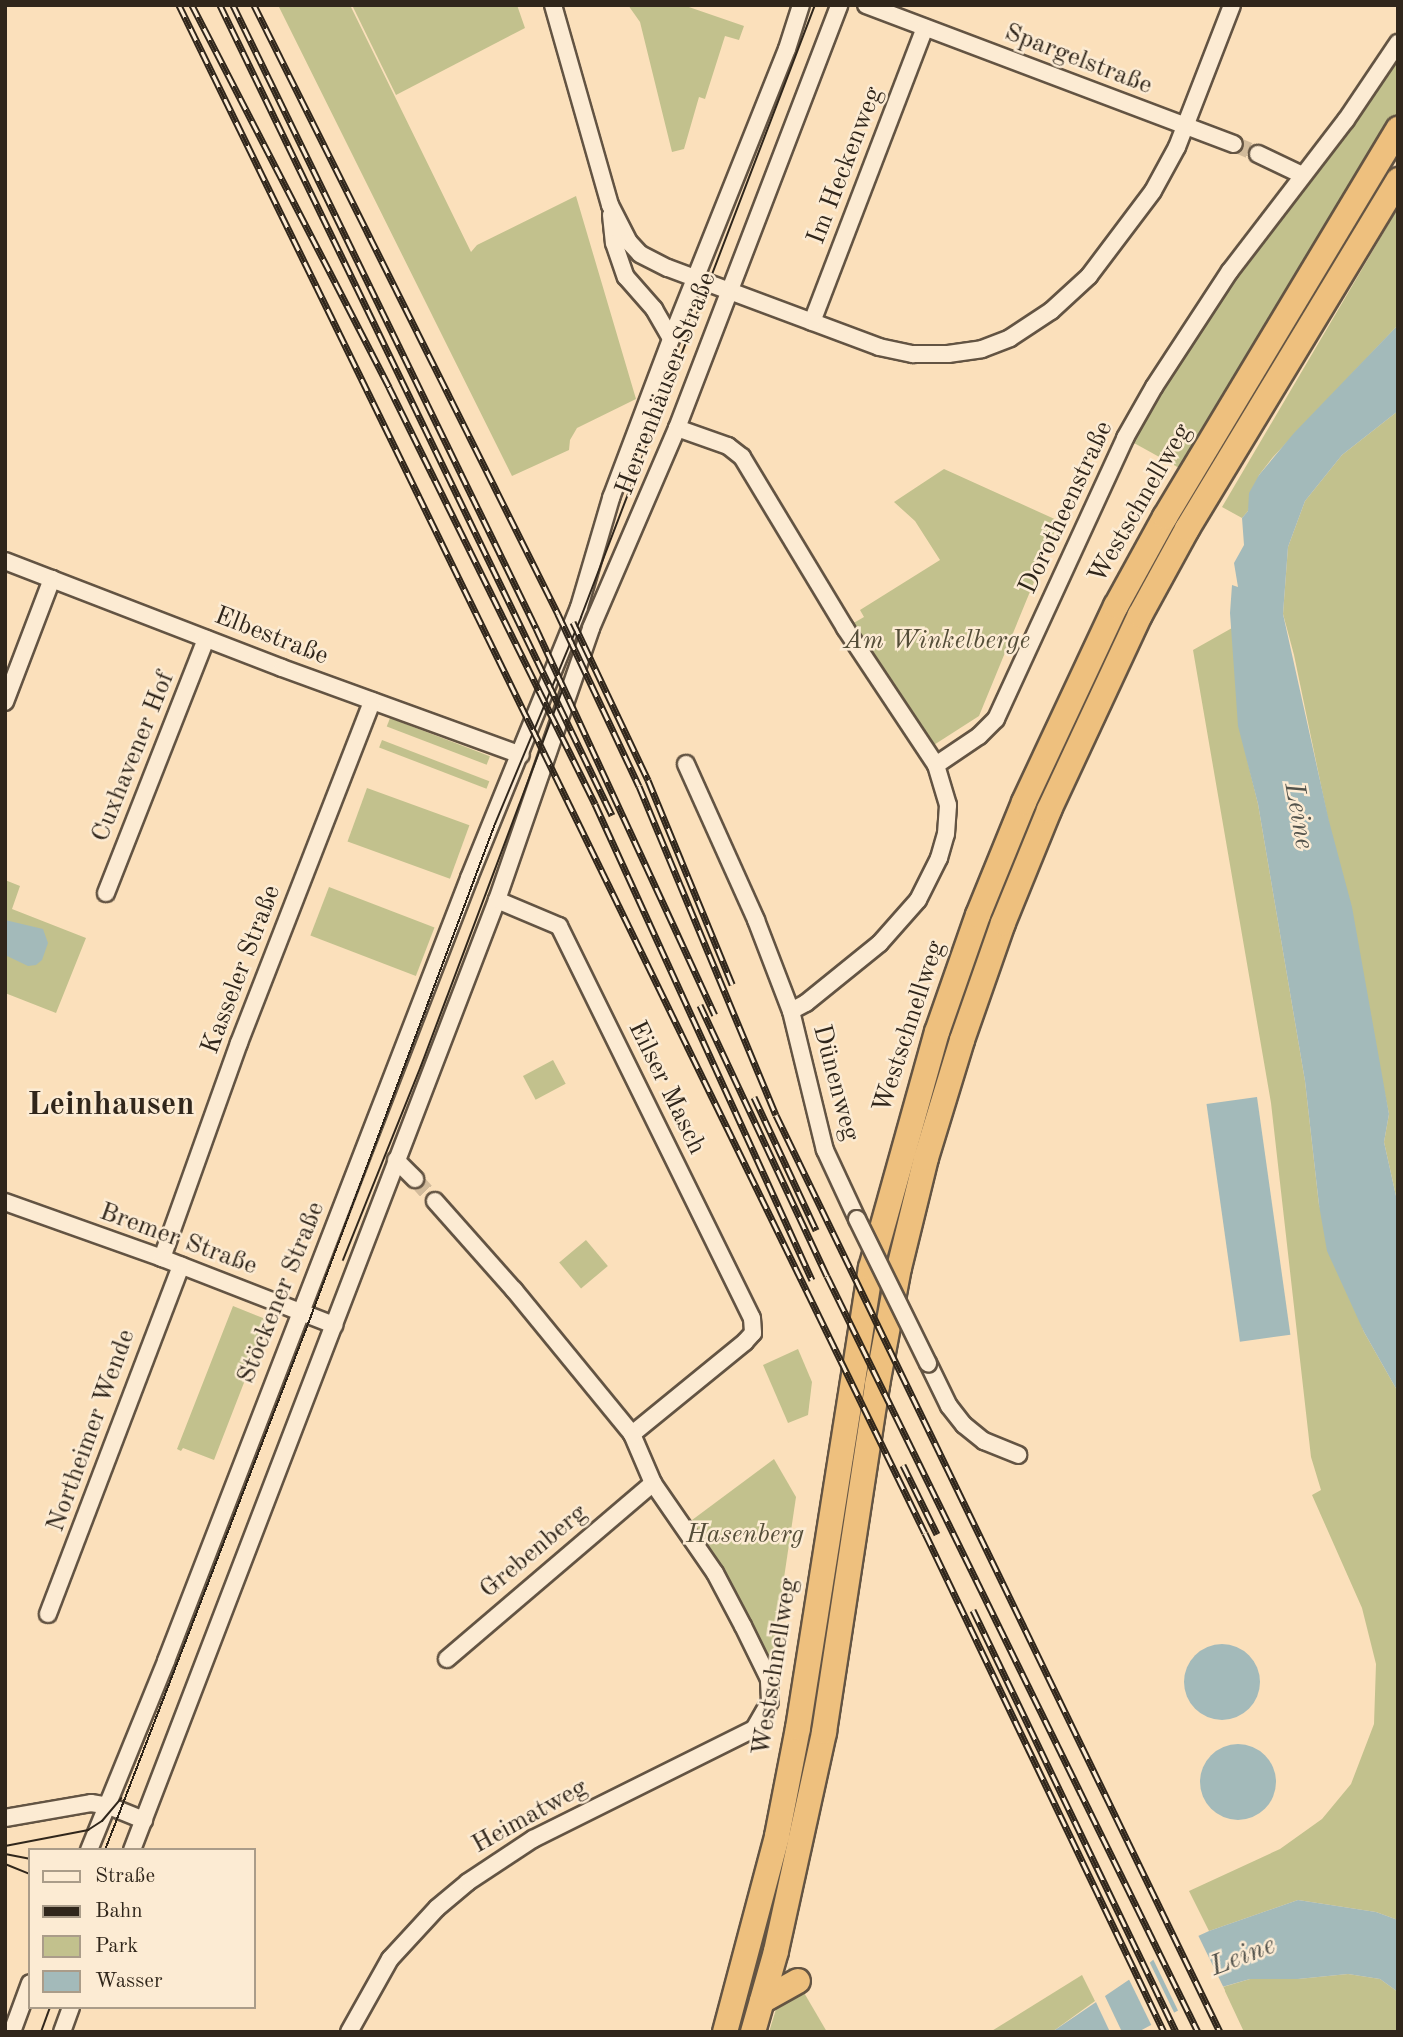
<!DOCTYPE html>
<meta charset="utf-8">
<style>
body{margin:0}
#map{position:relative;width:1403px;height:2037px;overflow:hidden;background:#fbe0bb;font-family:"Old Standard TT",serif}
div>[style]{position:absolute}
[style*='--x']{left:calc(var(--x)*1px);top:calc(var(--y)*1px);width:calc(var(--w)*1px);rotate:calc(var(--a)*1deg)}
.green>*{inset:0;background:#c2c18d;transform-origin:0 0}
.water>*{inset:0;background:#a3baba;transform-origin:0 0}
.round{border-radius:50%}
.pier>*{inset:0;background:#fbe0bb;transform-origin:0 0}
.minor-tunnel>*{height:16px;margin-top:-8px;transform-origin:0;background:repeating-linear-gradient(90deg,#d2bb9b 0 16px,transparent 0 24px)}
.roads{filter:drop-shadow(2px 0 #635443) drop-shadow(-2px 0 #635443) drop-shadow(0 2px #635443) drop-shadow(0 -2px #635443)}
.minor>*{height:16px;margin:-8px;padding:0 8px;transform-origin:8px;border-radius:8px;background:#fcebd3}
.highway>*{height:24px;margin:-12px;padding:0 12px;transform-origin:12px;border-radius:12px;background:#eec07e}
.tram>*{height:2px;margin:-1px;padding:0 1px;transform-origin:1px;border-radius:1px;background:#30261b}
.rail>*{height:7px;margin-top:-3.5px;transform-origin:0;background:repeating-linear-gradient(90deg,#fcebd3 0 13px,#30261b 0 26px);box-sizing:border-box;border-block:2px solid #30261b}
.bridges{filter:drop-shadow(2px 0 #635443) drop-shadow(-2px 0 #635443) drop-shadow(0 2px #635443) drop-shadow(0 -2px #635443)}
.minor-bridge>*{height:16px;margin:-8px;padding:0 8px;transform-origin:8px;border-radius:8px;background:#fcebd3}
span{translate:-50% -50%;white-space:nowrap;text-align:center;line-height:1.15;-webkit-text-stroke:5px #fcebd3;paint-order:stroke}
.street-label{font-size:26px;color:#30261b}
.park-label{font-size:26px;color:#544d38;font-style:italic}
.water-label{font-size:28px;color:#52524b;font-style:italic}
.district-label{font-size:33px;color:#30261b;font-weight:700}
.frame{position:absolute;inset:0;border:7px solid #30261b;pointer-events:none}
.legend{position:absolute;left:28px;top:1848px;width:228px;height:161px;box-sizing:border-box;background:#fcebd3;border:2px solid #aa9c89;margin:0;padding:9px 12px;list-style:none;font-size:21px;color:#30261b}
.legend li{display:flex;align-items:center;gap:14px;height:35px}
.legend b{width:35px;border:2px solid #aa9c89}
</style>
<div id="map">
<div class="green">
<i style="clip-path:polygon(278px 5px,350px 5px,471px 252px,477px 245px,576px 196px,636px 399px,577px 428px,570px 440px,569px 450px,512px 476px)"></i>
<i style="clip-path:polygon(352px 5px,517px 5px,525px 28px,396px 95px)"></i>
<i style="clip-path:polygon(628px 5px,683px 5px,744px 26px,739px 40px,725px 36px,705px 99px,699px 97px,684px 149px,672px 152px,640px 22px)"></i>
<i style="clip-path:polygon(1398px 43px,1398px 115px,1181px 469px,1125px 438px,1154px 387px)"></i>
<i style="clip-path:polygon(1398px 208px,1398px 325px,1273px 457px,1259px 475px,1248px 511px,1242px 518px,1222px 507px)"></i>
<i style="clip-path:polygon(1398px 411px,1398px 1205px,1384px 1142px,1389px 1114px,1294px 655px,1283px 614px,1288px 547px,1305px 501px,1342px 455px)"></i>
<i style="clip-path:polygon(944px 469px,1059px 521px,979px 716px,926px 750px,845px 628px,864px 617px,860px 610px,940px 560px,915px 521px,894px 502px)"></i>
<i style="clip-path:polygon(1232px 628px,1239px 726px,1258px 804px,1305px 1081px,1319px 1205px,1364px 1332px,1398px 1392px,1398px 1920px,1376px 1912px,1298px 1900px,1209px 1931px,1189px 1891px,1280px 1849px,1322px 1819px,1351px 1784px,1374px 1724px,1376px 1664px,1362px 1608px,1312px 1495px,1321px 1490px,1311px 1457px,1271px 1103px,1193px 650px)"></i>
<i style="left:390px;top:718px;width:107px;height:9px;rotate:21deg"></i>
<i style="left:382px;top:740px;width:115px;height:8px;rotate:21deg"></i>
<i style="left:367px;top:788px;width:109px;height:57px;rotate:20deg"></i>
<i style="clip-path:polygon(5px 880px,20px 886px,12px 909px,86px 938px,56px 1013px,5px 993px)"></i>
<i style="left:329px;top:887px;width:113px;height:52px;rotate:21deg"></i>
<i style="left:553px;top:1060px;width:27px;height:34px;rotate:62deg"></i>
<i style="left:586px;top:1240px;width:34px;height:35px;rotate:50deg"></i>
<i style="clip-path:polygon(233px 1306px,263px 1318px,266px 1326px,214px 1460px,183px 1448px,181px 1451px,177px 1449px)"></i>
<i style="clip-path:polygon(798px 1349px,812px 1382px,808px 1415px,788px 1423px,763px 1365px)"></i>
<i style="clip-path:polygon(774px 1459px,796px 1497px,769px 1679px,684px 1526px)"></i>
<i style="clip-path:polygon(789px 1967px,827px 2032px,769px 2032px)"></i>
<i style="clip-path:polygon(1348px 1974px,1380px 1979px,1398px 1992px,1398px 2032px,1244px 2032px,1223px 1987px,1250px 1979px,1298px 1979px)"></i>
<i style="clip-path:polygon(1082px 1975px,1095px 2001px,1052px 2032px,990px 2032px)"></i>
</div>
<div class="water">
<i style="clip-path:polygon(1398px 325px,1398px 411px,1342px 455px,1305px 501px,1288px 547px,1283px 614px,1329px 821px,1352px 907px,1389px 1114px,1384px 1142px,1398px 1205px,1398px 1392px,1364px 1332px,1327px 1251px,1319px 1205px,1305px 1081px,1258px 804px,1238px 726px,1230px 613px,1232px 585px,1238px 587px,1234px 563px,1244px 545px,1242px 518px,1248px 511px,1249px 493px,1259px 475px,1294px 433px)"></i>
<i style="clip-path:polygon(5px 920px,43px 929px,48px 943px,42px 960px,36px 965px,28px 966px,5px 955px)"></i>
<i style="left:1257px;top:1097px;width:240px;height:51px;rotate:82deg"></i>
<i class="round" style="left:1184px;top:1644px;width:76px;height:76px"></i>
<i class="round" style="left:1200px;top:1744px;width:76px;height:76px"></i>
<i style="clip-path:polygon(1298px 1900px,1376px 1912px,1398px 1920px,1398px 1992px,1380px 1979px,1348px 1974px,1298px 1979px,1250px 1979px,1222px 1987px,1138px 2032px,1052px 2032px,1133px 1977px,1161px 1953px,1209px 1931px)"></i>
</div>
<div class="pier">
<i style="left:1197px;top:1933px;width:64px;height:51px;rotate:64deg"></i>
<i style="left:1148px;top:1959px;width:62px;height:26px;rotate:64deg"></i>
<i style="clip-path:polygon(1103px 1992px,1122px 2032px,1110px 2032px,1094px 1998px)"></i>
</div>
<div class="minor-tunnel">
<i style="--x:1234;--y:144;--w:26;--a:23"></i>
<i style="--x:415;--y:1179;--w:30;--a:48"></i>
</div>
<div class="roads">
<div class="minor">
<i style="--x:553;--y:5;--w:208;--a:74.1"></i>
<i style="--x:610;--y:205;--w:42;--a:62.8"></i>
<i style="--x:629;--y:242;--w:16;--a:47"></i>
<i style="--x:640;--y:254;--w:31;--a:27"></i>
<i style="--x:668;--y:268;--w:225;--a:20.5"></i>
<i style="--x:879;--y:347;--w:35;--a:12"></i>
<i style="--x:913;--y:354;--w:35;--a:0"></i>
<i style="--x:948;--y:354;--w:34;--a:-8"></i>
<i style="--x:982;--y:349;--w:30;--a:-21"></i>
<i style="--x:1010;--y:338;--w:49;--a:-33.4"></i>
<i style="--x:1051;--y:311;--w:52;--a:-42.6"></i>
<i style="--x:1089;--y:276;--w:106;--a:-53"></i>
<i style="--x:1153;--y:191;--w:50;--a:-61.4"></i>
<i style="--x:1177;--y:147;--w:152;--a:-68.8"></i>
<i style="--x:866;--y:5;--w:393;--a:20.7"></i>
<i style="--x:1258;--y:154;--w:49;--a:25.5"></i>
<i style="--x:611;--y:215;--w:28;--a:84"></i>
<i style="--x:614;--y:243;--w:36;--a:71"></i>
<i style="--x:626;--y:277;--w:43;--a:48.8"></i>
<i style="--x:654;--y:309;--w:34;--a:60"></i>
<i style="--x:812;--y:322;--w:315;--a:-69"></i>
<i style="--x:677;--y:428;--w:54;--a:19.4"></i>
<i style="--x:728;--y:446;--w:18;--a:38"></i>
<i style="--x:742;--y:457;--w:200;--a:58.9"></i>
<i style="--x:845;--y:628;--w:164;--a:56.4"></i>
<i style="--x:5;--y:561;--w:297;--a:21.1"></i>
<i style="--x:282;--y:668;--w:254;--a:20"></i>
<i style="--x:5;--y:702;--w:132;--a:-69.1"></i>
<i style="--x:686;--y:764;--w:171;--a:65.8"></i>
<i style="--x:756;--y:920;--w:97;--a:69"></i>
<i style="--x:791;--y:1011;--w:143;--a:76.3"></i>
<i style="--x:825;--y:1150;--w:76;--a:65.1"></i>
<i style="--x:106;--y:893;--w:273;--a:-68.5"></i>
<i style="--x:497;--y:900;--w:67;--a:22.8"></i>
<i style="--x:559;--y:926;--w:437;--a:63.8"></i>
<i style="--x:752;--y:1318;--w:15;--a:86"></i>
<i style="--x:753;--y:1333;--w:12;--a:132"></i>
<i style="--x:745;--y:1342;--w:146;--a:140.8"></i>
<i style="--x:791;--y:1011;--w:17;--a:-28"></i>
<i style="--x:806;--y:1003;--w:95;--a:-39"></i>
<i style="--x:880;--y:943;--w:57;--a:-48.5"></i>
<i style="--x:918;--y:900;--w:47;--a:-63.4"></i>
<i style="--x:939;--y:858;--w:25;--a:-74"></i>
<i style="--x:946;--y:834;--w:29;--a:-86"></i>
<i style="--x:948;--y:805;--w:42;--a:-106.7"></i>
<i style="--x:936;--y:765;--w:52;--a:-34"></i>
<i style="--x:979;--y:736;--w:24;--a:-45"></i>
<i style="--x:996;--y:719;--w:309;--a:-65.3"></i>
<i style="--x:1125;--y:438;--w:59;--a:-60.4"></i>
<i style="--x:1154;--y:387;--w:139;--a:-56.8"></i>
<i style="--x:1230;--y:271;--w:190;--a:-52.5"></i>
<i style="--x:1346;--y:120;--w:93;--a:-56"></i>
<i style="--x:396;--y:1160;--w:27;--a:45"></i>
<i style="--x:5;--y:1202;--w:167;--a:19.6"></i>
<i style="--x:162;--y:1258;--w:185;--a:21.3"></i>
<i style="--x:162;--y:1258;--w:228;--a:-70.3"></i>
<i style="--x:239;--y:1043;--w:367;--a:-68.7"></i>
<i style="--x:928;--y:1363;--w:48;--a:64"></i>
<i style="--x:949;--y:1406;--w:24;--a:52"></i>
<i style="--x:964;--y:1425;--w:26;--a:39"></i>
<i style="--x:984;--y:1441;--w:37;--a:22"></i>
<i style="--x:48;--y:1614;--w:373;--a:-69.1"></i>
<i style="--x:447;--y:1659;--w:271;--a:-40.5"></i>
<i style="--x:5;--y:1818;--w:87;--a:-9.9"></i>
<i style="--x:91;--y:1803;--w:18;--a:9"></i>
<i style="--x:109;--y:1806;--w:38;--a:22"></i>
<i style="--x:89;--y:1850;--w:204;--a:-67.8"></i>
<i style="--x:166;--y:1661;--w:840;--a:-68.84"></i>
<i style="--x:469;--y:878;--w:292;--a:-67.9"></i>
<i style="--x:579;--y:607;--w:114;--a:-73.6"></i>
<i style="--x:611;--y:498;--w:170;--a:-69.3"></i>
<i style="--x:671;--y:339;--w:312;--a:-68.2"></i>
<i style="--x:787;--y:49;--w:46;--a:-72.3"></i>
<i style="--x:132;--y:1850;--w:1018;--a:-68.98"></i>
<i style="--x:497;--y:900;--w:288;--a:-70.9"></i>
<i style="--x:591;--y:628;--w:218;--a:-66.7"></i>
<i style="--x:677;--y:428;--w:453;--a:-69"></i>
<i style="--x:12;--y:2032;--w:52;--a:-69.8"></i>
<i style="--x:62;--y:2032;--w:27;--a:-70"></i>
<i style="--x:349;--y:2032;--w:84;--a:-60.7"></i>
<i style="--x:390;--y:1959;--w:69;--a:-47.3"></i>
<i style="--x:437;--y:1908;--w:40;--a:-40"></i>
<i style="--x:468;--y:1882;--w:78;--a:-33.5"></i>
<i style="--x:533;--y:1839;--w:247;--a:-26.5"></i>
<i style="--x:754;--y:1729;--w:32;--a:-60"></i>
<i style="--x:770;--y:1701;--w:22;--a:-93"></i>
<i style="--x:769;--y:1679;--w:59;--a:-116.1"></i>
<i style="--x:743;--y:1626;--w:60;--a:-117.8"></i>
<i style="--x:715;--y:1573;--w:109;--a:-124.6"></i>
<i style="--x:653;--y:1483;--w:53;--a:-113.2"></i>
<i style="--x:632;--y:1434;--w:186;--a:-129.3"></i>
<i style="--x:514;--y:1290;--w:119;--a:-131.6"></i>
</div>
<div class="highway">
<i style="--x:762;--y:2001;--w:41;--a:-29.1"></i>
<i style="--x:725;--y:2032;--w:203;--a:-75.1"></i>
<i style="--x:777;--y:1836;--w:110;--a:-79"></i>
<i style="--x:798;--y:1728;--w:466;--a:-81"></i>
<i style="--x:871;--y:1268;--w:245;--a:-74.4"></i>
<i style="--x:937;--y:1032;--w:124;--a:-70.7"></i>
<i style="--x:978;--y:915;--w:122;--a:-67.8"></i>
<i style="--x:1024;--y:802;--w:217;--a:-64.9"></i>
<i style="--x:1116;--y:606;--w:102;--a:-61.2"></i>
<i style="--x:1165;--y:517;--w:453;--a:-59"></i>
<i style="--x:753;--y:2032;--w:84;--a:-74.1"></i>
<i style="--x:776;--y:1951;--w:224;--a:-77.6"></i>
<i style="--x:824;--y:1732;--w:351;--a:-81.3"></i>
<i style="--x:877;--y:1385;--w:119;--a:-79.4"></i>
<i style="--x:899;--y:1268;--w:113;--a:-76.2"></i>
<i style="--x:926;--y:1158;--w:123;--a:-73"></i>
<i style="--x:962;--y:1040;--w:124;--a:-70.7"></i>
<i style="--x:1003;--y:923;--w:122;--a:-67.8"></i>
<i style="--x:1049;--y:810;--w:215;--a:-65"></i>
<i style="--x:1140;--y:615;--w:98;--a:-61.3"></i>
<i style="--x:1187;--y:529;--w:408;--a:-58.8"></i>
</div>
</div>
<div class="tram">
<i style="--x:343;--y:1260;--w:209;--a:-68.1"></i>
<i style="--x:421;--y:1066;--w:403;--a:-69.4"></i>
<i style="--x:5;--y:1846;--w:85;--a:-10.9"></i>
<i style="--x:88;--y:1830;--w:17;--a:-33"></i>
<i style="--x:102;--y:1821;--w:30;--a:-50"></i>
<i style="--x:105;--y:1850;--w:572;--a:-68.9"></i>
<i style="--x:311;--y:1316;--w:525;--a:-69.5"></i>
<i style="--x:495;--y:824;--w:224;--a:-67.4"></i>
<i style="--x:581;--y:617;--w:655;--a:-69.08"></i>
<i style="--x:5;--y:1854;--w:25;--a:11"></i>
<i style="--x:5;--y:1864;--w:27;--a:22"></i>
<i style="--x:41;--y:2032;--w:27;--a:-70"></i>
</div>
<div class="rail">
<i style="--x:179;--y:5;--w:1700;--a:63.98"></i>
<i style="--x:925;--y:1533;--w:553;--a:64.41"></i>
<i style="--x:192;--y:5;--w:430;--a:62.7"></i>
<i style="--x:389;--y:387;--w:465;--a:63.7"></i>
<i style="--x:595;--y:804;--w:523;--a:65.49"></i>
<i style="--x:220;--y:5;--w:900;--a:64.18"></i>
<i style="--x:233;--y:5;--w:693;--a:64.06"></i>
<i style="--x:536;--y:628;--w:426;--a:65.2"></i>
<i style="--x:254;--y:5;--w:681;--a:63.47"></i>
<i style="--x:558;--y:614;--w:190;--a:64.8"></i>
<i style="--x:639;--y:786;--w:356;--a:67.4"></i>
<i style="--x:776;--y:1115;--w:1019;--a:64.16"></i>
<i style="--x:573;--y:622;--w:175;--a:64.6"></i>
<i style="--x:648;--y:780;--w:221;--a:67.6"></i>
<i style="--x:700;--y:1005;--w:299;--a:64.9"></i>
<i style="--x:827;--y:1276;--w:842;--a:63.86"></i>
<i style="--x:754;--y:1097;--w:147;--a:65"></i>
<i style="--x:903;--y:1465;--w:77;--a:63.8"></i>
<i style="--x:973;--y:1610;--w:468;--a:64.3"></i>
</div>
<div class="bridges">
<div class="minor-bridge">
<i style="--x:857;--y:1219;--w:161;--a:63.8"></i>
</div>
</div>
<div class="street-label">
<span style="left:1078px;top:60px;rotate:21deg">Spargelstraße</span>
<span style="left:846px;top:166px;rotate:-69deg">Im Heckenweg</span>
<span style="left:667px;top:384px;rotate:-69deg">Herrenhäuser Straße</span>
<span style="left:1141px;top:504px;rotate:-60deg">Westschnellweg</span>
<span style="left:1067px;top:508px;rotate:-65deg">Dorotheenstraße</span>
<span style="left:271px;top:637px;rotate:21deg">Elbestraße</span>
<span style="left:134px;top:757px;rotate:-68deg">Cuxhavener Hof</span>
<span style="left:242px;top:970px;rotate:-69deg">Kasseler Straße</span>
<span style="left:910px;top:1027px;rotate:-72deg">Westschnellweg</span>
<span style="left:835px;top:1083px;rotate:75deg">Dünenweg</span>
<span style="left:666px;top:1088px;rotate:64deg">Eilser Masch</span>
<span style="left:178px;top:1240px;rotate:20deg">Bremer Straße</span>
<span style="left:282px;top:1293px;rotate:-68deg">Stöckener Straße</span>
<span style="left:92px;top:1431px;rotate:-70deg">Northeimer Wende</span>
<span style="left:534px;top:1552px;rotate:-40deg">Grebenberg</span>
<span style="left:776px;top:1667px;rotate:-81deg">Westschnellweg</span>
<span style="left:530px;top:1817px;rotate:-29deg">Heimatweg</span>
</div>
<div class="park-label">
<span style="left:937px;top:642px">Am Winkelberge</span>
<span style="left:745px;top:1536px">Hasenberg</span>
</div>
<div class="water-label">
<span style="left:1298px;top:816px;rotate:80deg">Leine</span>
<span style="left:1243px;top:1957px;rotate:-21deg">Leine</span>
</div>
<div class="district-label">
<span style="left:111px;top:1106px">Leinhausen</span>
</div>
<div class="frame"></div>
<ul class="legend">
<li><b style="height:9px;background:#fcebd3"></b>Straße</li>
<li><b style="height:9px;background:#30261b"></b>Bahn</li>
<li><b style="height:19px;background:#c2c18d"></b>Park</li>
<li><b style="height:19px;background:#a3baba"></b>Wasser</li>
</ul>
</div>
